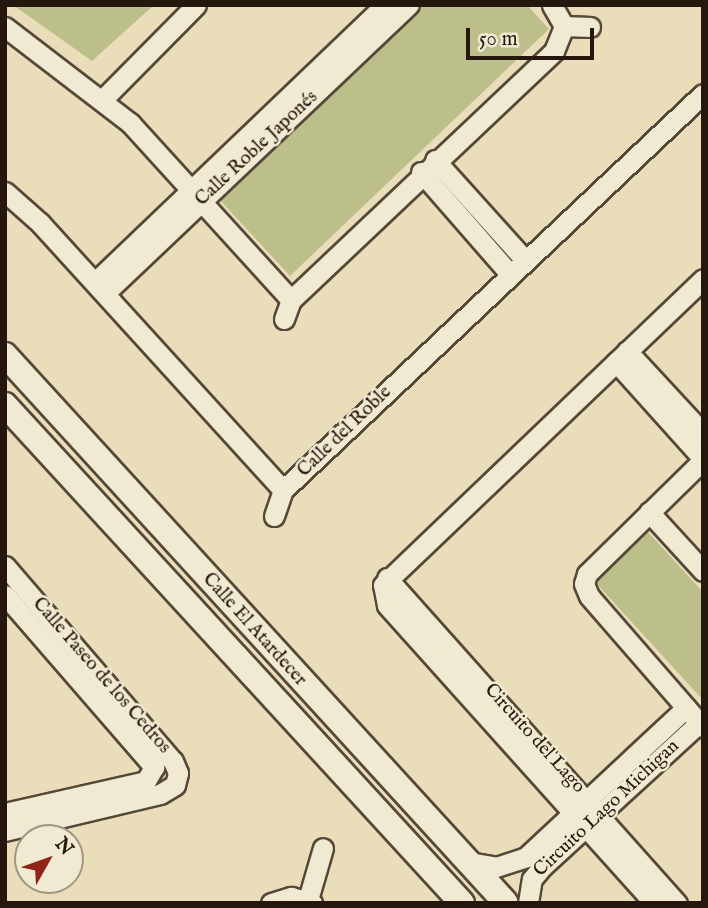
<!DOCTYPE html>
<meta charset="utf-8">
<style>
body{margin:0}
#map{position:relative;width:708px;height:908px;overflow:hidden;background:#eadeba;font-family:"IM FELL English",serif}
div>[style]{position:absolute}
[style*='--x']{left:calc(var(--x)*1px);top:calc(var(--y)*1px);width:calc(var(--w)*1px);rotate:calc(var(--a)*1deg)}
.green>*{inset:0;background:#bdbf8b}
.roads{filter:drop-shadow(2px 0 #564839) drop-shadow(-2px 0 #564839) drop-shadow(0 2px #564839) drop-shadow(0 -2px #564839)}
.minor>*{height:19px;margin:-9.5px;padding:0 9.5px;transform-origin:9.5px;border-radius:9.5px;background:#f1ead2}
.tertiary>*{height:24px;margin:-12px;padding:0 12px;transform-origin:12px;border-radius:12px;background:#f1ead2}
span{translate:-50% -50%;white-space:nowrap;text-align:center;line-height:1.15;-webkit-text-stroke:5px #f1ead2;paint-order:stroke}
.street-label{font-size:19px;color:#25160e}
.frame{position:absolute;inset:0;border:7px solid #25160e;pointer-events:none}
.north{position:absolute;left:14px;top:824px;width:70px;height:70px;box-sizing:border-box;background:#f1ead2;border:2px solid #9f9584;border-radius:50%;rotate:50deg;font-size:19px;font-weight:700;line-height:28px;text-align:center;color:#25160e}
.north::after{content:'';display:block;margin:auto;width:24px;height:32px;background:#8f2418;clip-path:polygon(50% 0,100% 100%,50% 72%,0 100%)}
.scale{position:absolute;left:466px;top:28px;width:128px;height:32px;box-sizing:border-box;border:4px solid #25160e;border-top:0;padding-left:9px;font-size:21px;line-height:24px;white-space:nowrap;color:#25160e;-webkit-text-stroke:5px #f1ead2;paint-order:stroke}
</style>
<div id="map">
<div class="green">
<i style="clip-path:polygon(13px 5px,154px 5px,92px 61px)"></i>
<i style="clip-path:polygon(416px 5px,527px 5px,549px 29px,290px 276px,217px 197px)"></i>
<i style="clip-path:polygon(648px 532px,703px 592px,703px 700px,594px 581px)"></i>
</div>
<div class="roads">
<div class="minor">
<i style="--x:564;--y:26;--w:26;--a:2"></i>
<i style="--x:5;--y:27;--w:158;--a:37.5"></i>
<i style="--x:130;--y:123;--w:239;--a:47.7"></i>
<i style="--x:103;--y:99;--w:132;--a:-45.3"></i>
<i style="--x:435;--y:160;--w:135;--a:48"></i>
<i style="--x:421;--y:172;--w:135;--a:48.9"></i>
<i style="--x:5;--y:192;--w:47;--a:41.5"></i>
<i style="--x:40;--y:223;--w:361;--a:47.7"></i>
<i style="--x:95;--y:282;--w:401;--a:-43.7"></i>
<i style="--x:105;--y:293;--w:419;--a:-43.5"></i>
<i style="--x:284;--y:319;--w:20;--a:-70"></i>
<i style="--x:291;--y:300;--w:362;--a:-43.4"></i>
<i style="--x:554;--y:51;--w:27;--a:-68"></i>
<i style="--x:564;--y:26;--w:24;--a:-120"></i>
<i style="--x:627;--y:351;--w:112;--a:47.2"></i>
<i style="--x:616;--y:362;--w:130;--a:48.1"></i>
<i style="--x:703;--y:460;--w:163;--a:135.5"></i>
<i style="--x:587;--y:574;--w:10;--a:107"></i>
<i style="--x:584;--y:584;--w:13;--a:67"></i>
<i style="--x:589;--y:596;--w:174;--a:49"></i>
<i style="--x:649;--y:512;--w:80;--a:47.5"></i>
<i style="--x:274;--y:516;--w:28;--a:-71"></i>
<i style="--x:283;--y:490;--w:577;--a:-43.32"></i>
<i style="--x:5;--y:566;--w:257;--a:49.3"></i>
<i style="--x:173;--y:761;--w:13;--a:67"></i>
<i style="--x:178;--y:773;--w:12;--a:104"></i>
<i style="--x:175;--y:785;--w:17;--a:149"></i>
<i style="--x:160;--y:794;--w:159;--a:166.6"></i>
<i style="--x:387;--y:578;--w:436;--a:48.3"></i>
<i style="--x:5;--y:595;--w:228;--a:49.1"></i>
<i style="--x:154;--y:767;--w:16;--a:120"></i>
<i style="--x:146;--y:781;--w:145;--a:167.2"></i>
<i style="--x:469;--y:862;--w:27;--a:10"></i>
<i style="--x:496;--y:867;--w:32;--a:-18"></i>
<i style="--x:526;--y:857;--w:219;--a:-43"></i>
<i style="--x:271;--y:903;--w:21;--a:-17"></i>
<i style="--x:291;--y:897;--w:22;--a:16"></i>
<i style="--x:307;--y:903;--w:57;--a:-73.8"></i>
<i style="--x:528;--y:903;--w:24;--a:-81"></i>
<i style="--x:532;--y:879;--w:17;--a:-50"></i>
<i style="--x:543;--y:866;--w:212;--a:-42.5"></i>
<i style="--x:654;--y:903;--w:400;--a:-131.9"></i>
<i style="--x:387;--y:605;--w:20;--a:-101"></i>
<i style="--x:383;--y:585;--w:443;--a:-43.7"></i>
</div>
<div class="tertiary">
<i style="--x:5;--y:355;--w:742;--a:47.57"></i>
<i style="--x:5;--y:405;--w:676;--a:47.46"></i>
</div>
</div>
<div class="street-label">
<span style="left:257px;top:149px;rotate:-43deg">Calle Roble Japonés</span>
<span style="left:345px;top:432px;rotate:-44deg">Calle del Roble</span>
<span style="left:254px;top:630px;rotate:48deg">Calle El Atardecer</span>
<span style="left:101px;top:676px;rotate:49deg">Calle Paseo de los Cedros</span>
<span style="left:534px;top:739px;rotate:48deg">Circuito del Lago</span>
<span style="left:607px;top:809px;rotate:-43deg">Circuito Lago Michigan</span>
</div>
<div class="frame"></div>
<div class="north">N</div>
<div class="scale">50 m</div>
</div>
